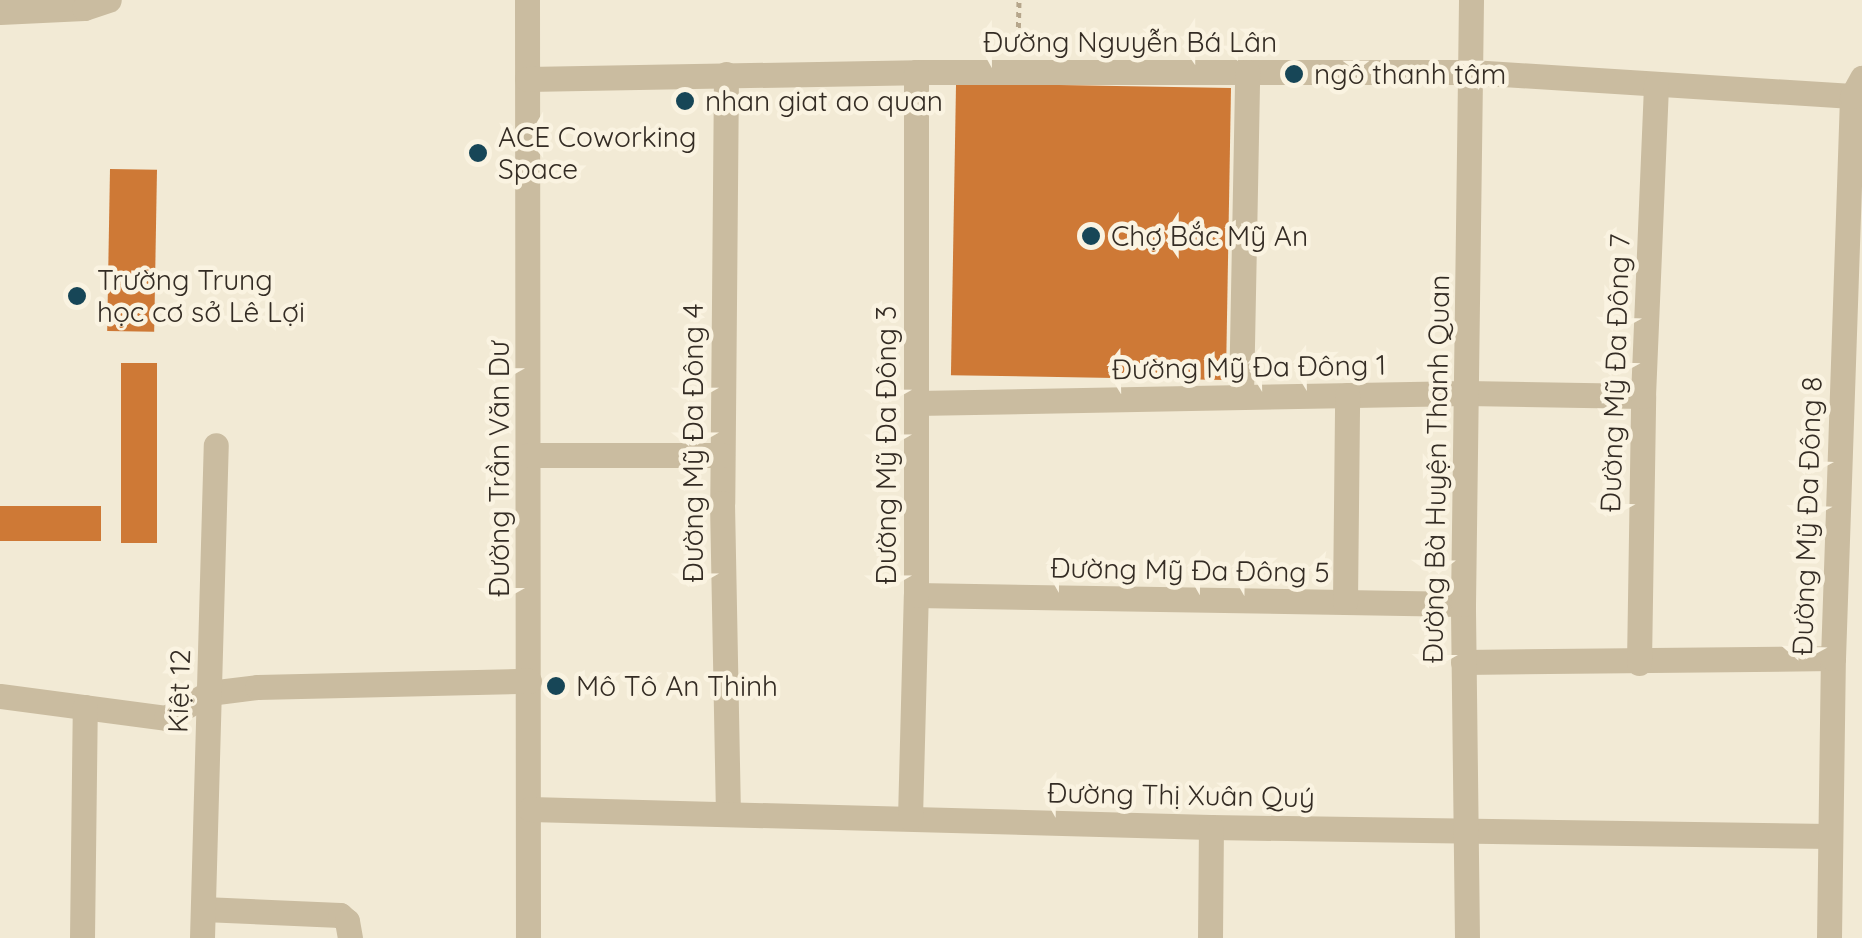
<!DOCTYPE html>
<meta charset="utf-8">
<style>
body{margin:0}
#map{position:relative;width:1862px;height:938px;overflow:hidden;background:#f2ead5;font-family:Quicksand,sans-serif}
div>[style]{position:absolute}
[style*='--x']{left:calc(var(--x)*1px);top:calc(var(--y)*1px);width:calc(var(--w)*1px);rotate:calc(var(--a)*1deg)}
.building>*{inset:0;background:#ce7936;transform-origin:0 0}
.path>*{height:5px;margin-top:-2.5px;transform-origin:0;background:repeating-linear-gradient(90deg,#b6a68b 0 5px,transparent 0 10px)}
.minor>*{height:25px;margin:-12.5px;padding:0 12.5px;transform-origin:12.5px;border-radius:12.5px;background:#cabca0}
.dots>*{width:28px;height:28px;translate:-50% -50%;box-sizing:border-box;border:5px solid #faf3e1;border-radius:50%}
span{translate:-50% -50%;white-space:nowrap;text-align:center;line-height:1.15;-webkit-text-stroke:9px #faf3e1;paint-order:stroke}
.street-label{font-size:28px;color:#342c24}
.poi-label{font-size:28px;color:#342c24}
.left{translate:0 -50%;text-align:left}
</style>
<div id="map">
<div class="building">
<i style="left:1231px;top:88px;width:292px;height:275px;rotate:91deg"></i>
<i style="left:110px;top:169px;width:47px;height:162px;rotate:1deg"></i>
<i style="left:121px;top:363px;width:36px;height:180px"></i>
<i style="left:0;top:506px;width:101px;height:35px"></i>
</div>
<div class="path">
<i style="--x:1018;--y:47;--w:47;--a:-88.8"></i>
</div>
<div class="minor">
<i style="--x:527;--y:0;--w:938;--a:89.94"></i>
<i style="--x:0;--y:12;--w:84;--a:-2.7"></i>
<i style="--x:84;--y:8;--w:26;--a:-18"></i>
<i style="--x:726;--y:74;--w:429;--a:90.5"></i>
<i style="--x:722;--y:503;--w:308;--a:88.9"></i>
<i style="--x:527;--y:79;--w:389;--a:-1"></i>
<i style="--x:916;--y:72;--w:555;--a:0"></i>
<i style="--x:1471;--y:72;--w:382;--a:3.6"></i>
<i style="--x:1241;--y:397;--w:325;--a:-88.9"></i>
<i style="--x:916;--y:403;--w:550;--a:-1.04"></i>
<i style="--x:1466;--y:393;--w:177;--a:1"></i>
<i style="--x:529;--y:455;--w:193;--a:0"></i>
<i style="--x:916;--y:595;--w:547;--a:0.94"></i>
<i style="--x:1345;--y:602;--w:207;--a:-89.4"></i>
<i style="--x:1463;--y:662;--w:370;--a:-0.6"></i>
<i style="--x:1639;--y:663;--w:267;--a:-89.1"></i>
<i style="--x:1643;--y:396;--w:311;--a:-87.6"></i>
<i style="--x:0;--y:696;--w:167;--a:7.5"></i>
<i style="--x:166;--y:718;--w:50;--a:-30.2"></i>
<i style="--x:209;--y:693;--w:48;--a:-7.1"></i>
<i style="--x:257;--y:687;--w:272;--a:-1.3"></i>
<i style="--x:530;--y:809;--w:681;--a:1.51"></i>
<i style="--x:1211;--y:827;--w:619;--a:0.83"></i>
<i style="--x:910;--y:818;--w:223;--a:-88.5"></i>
<i style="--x:916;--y:595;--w:523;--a:-90"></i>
<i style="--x:203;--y:909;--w:137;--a:2.5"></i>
<i style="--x:340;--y:915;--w:9;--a:41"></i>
<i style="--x:347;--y:921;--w:17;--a:80"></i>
<i style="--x:82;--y:938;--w:231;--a:-89.3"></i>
<i style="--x:202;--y:938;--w:493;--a:-88.4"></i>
<i style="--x:1210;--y:938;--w:111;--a:-89.5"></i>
<i style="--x:1467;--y:938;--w:334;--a:-90.7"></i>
<i style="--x:1463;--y:604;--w:604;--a:-89.24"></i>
<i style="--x:1829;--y:938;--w:280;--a:-89.2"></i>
<i style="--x:1833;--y:658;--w:562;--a:-88.06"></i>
<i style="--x:1852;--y:96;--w:21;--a:-61"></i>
</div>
<div class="dots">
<i style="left:1294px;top:74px;background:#174657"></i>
<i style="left:685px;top:101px;background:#174657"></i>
<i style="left:478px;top:153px;background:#174657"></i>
<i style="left:1091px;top:236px;background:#174657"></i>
<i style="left:77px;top:296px;background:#174657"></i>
<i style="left:556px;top:686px;background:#174657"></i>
</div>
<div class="street-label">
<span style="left:1130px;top:42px">Đường Nguyễn Bá Lân</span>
<span style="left:1249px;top:367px;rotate:-1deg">Đường Mỹ Đa Đông 1</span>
<span style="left:1615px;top:373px;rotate:-88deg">Đường Mỹ Đa Đông 7</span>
<span style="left:693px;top:443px;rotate:-90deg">Đường Mỹ Đa Đông 4</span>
<span style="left:886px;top:445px;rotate:-90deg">Đường Mỹ Đa Đông 3</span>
<span style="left:499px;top:469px;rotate:-90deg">Đường Trần Văn Dư</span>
<span style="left:1436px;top:469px;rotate:-89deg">Đường Bà Huyện Thanh Quan</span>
<span style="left:1807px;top:516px;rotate:-88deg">Đường Mỹ Đa Đông 8</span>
<span style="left:1190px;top:570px;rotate:1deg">Đường Mỹ Đa Đông 5</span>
<span style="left:179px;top:691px;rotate:-88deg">Kiệt 12</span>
<span style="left:1181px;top:795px;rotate:1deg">Đường Thị Xuân Quý</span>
</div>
<div class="poi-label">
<span class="left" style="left:1314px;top:74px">ngô thanh tâm</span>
<span class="left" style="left:705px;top:101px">nhan giat ao quan</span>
<span class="left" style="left:498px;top:153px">ACE Coworking<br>Space</span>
<span class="left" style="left:1111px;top:236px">Chợ Bắc Mỹ An</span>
<span class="left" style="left:97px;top:296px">Trường Trung<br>học cơ sở Lê Lợi</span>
<span class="left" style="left:576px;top:686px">Mô Tô An Thinh</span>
</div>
</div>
